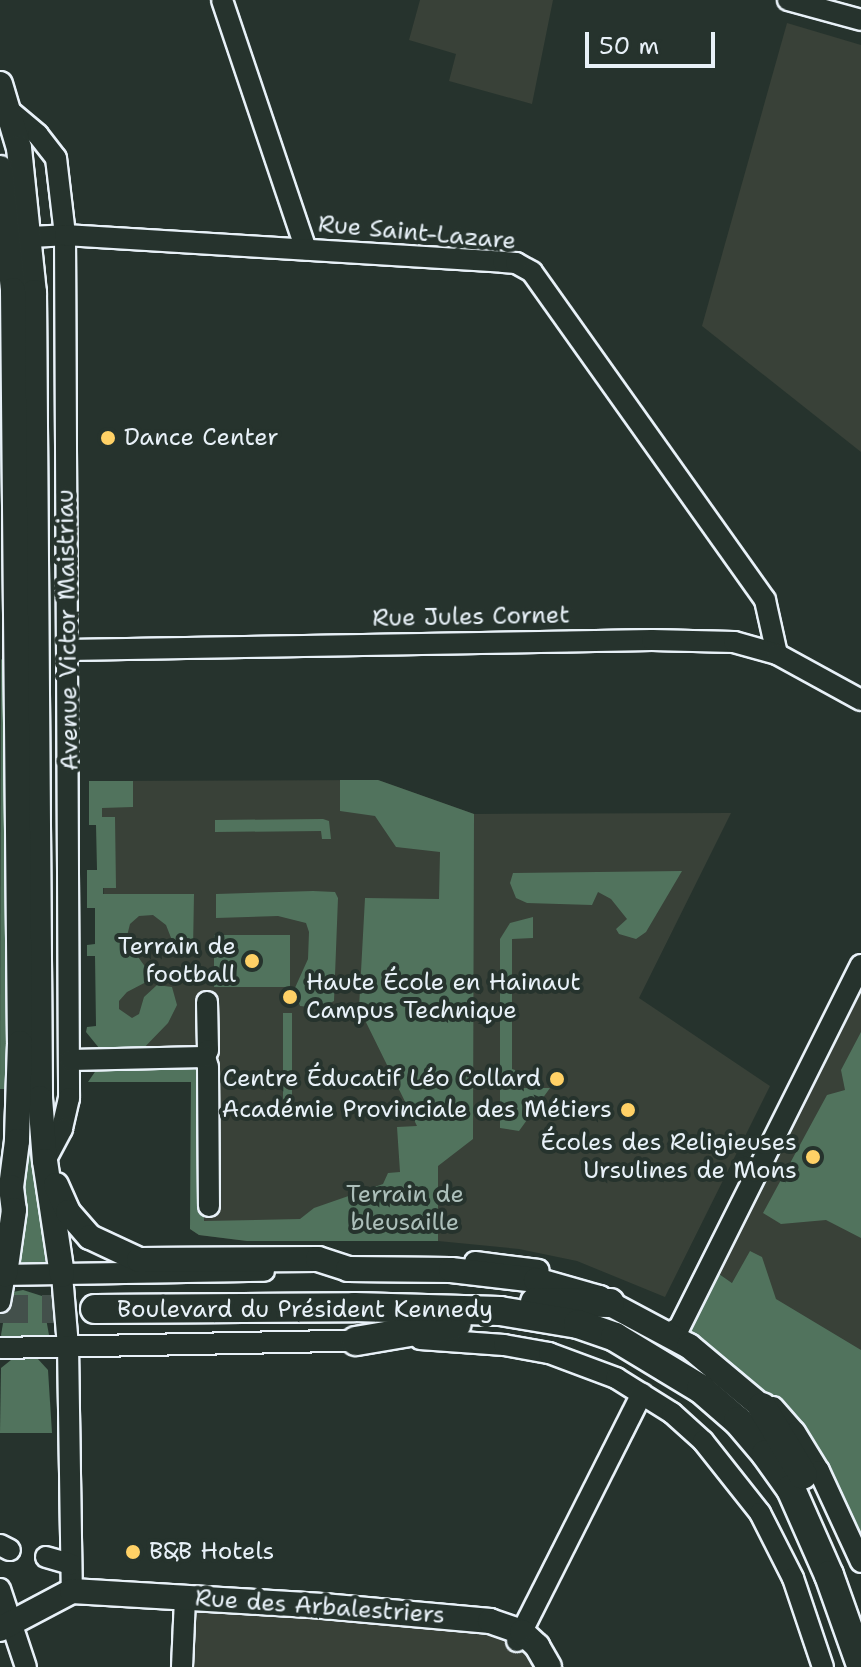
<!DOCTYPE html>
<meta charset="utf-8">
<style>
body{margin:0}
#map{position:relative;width:861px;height:1667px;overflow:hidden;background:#26332d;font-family:"Shantell Sans",sans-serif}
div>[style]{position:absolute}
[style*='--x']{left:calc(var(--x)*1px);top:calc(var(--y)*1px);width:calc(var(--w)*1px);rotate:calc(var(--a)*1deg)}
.built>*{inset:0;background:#394138}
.green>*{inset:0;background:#51735d;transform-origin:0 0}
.highway-tunnel>*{height:28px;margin-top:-14px;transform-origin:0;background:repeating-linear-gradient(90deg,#43504b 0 28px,transparent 0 42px)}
.roads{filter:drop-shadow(2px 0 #e8f1f8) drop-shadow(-2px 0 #e8f1f8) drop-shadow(0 2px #e8f1f8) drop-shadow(0 -2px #e8f1f8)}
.minor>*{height:20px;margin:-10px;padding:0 10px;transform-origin:10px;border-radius:10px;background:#26332d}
.major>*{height:24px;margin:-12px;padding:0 12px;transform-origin:12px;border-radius:12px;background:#26332d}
.highway>*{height:28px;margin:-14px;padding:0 14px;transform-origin:14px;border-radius:14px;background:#26332d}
.dots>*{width:22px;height:22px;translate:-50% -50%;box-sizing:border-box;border:4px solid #26332d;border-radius:50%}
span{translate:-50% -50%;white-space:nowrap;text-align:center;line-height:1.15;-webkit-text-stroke:8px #26332d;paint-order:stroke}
.street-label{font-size:24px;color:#e8f1f8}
.poi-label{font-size:24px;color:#e8f1f8}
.left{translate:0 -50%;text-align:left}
.right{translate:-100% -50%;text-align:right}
.park-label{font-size:24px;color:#acbfba}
.scale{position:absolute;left:585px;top:32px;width:130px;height:36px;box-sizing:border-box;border:4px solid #e8f1f8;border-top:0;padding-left:10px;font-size:24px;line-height:28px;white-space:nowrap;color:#e8f1f8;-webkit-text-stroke:6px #26332d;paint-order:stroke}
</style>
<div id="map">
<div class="built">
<i style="clip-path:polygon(420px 0,553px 0,532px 104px,449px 81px,456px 54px,409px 40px)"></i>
<i style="clip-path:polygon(787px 23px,861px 45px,861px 452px,702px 326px)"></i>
<i style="clip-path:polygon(378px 780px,474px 814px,731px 813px,639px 998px,770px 1086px,665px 1297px,577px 1261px,519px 1249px,438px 1241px,247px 1241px,199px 1235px,190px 1229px,191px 1082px,108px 1082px,101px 781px)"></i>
<i style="clip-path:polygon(861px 965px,861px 1373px,709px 1267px)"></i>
<i style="clip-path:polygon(185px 1598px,490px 1621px,549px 1667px,182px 1667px)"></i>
</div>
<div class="green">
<i style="clip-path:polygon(1px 659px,5px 662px,10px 1089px,0 1089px)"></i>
<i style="clip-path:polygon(340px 780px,378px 780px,474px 814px,473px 1139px,438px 1166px,438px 1241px,247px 1241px,199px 1235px,190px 1229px,191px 1082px,88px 1082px,99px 1066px,197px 1062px,201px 1072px,204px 1221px,300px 1219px,314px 1208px,383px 1184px,388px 1173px,400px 1172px,397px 1127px,417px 1126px,359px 1008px,365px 898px,439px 899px,440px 852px,396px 847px,375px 816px,340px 811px)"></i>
<i style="clip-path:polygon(89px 781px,133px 781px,133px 807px,102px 808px,102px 817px,115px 817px,116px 888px,103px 888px,103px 894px,194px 894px,193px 950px,186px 955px,177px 953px,166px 925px,153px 915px,139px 916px,130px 924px,126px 940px,151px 975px,150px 980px,127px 992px,119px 1001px,119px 1009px,132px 1018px,139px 1014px,144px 997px,157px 985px,172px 987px,177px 1005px,168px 1023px,138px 1054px,108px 1059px,86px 1032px,87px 1027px,96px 1026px,95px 956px,87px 956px,87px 945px,95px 944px,95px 908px,87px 908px,87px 870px,97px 870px,96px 825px,89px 825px)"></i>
<i style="clip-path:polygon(323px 819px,329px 821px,331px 839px,322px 839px,321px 831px,215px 832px,215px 820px)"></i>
<i style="clip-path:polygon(682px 871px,646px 932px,636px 939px,619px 934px,616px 929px,627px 919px,611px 899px,598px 892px,592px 905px,527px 903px,516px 898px,510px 883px,513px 873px)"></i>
<i style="clip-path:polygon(313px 891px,335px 892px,338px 898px,334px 1001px,320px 1008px,300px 1006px,294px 990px,308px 959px,309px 932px,306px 923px,278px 916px,216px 918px,216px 894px)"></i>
<i style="clip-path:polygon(533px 917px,533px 938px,512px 939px,512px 1069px,515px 1070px,516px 1088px,550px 1088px,519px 1131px,500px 1128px,500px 939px,510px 923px)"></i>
<i style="left:214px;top:935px;width:76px;height:52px"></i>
<i style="left:283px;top:1013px;width:9px;height:101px"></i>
<i style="clip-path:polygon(861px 1032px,861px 1238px,826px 1220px,781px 1224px,763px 1213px,827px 1095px,845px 1090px,841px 1070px)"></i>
<i style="clip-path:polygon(29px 1101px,51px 1267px,15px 1265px)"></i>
<i style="clip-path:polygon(750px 1251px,762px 1257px,776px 1299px,861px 1350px,861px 1562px,841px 1513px,679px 1328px,709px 1267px,732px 1283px)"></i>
<i style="clip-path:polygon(23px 1290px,42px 1296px,49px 1335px,45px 1339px,3px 1340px,1px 1335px,7px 1300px,13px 1292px)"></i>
<i style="clip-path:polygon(28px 1355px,37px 1358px,48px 1370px,52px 1433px,0 1433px,1px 1368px,16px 1356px)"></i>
</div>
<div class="highway-tunnel">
<i style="--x:0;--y:1309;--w:95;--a:0"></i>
</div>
<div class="roads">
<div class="minor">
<i style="--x:222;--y:0;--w:263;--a:71.4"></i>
<i style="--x:788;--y:0;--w:76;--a:15.3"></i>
<i style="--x:11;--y:112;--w:35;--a:40"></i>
<i style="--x:38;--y:135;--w:29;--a:52"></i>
<i style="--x:56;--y:158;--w:78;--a:83.3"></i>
<i style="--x:65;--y:235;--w:863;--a:89.73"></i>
<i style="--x:69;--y:1098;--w:32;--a:103"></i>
<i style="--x:62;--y:1129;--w:36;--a:118"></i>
<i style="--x:30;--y:237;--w:35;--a:-3"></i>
<i style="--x:65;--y:235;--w:439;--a:3.5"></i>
<i style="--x:503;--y:262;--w:13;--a:4"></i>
<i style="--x:516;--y:263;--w:18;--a:29"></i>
<i style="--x:532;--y:272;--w:402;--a:54.6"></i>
<i style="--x:765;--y:600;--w:55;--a:77.5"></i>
<i style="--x:68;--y:650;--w:584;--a:-0.98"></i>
<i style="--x:652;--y:640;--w:82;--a:1.4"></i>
<i style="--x:734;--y:642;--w:45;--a:15.6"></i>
<i style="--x:777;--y:654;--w:96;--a:28.7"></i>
<i style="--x:207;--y:1002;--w:48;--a:88.8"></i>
<i style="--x:208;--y:1050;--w:8;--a:113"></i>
<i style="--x:205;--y:1057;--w:10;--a:73"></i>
<i style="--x:208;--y:1067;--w:139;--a:89.6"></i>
<i style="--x:70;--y:1060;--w:135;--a:-1.3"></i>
<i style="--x:475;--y:1262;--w:64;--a:7.2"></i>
<i style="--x:0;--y:1275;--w:264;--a:-0.9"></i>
<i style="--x:62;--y:1275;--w:71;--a:85.2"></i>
<i style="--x:68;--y:1346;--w:245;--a:89.1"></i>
<i style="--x:0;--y:1302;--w:28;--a:-80"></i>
<i style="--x:669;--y:1333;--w:11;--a:-27"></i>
<i style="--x:679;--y:1328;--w:406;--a:-63.4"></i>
<i style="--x:420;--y:1339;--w:84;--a:4.1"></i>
<i style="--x:504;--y:1345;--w:46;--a:10.1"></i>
<i style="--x:549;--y:1353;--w:72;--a:20.5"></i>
<i style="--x:616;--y:1378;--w:66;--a:32"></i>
<i style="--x:672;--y:1413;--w:42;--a:42.1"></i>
<i style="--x:703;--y:1441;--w:92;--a:51.6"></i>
<i style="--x:760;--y:1513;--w:73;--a:63.1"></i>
<i style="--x:793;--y:1578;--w:94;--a:71.4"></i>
<i style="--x:0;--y:1348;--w:368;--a:-1.2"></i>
<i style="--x:773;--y:1407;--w:33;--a:49"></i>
<i style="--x:795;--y:1432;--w:46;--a:58.4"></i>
<i style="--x:819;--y:1471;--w:100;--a:65.2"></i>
<i style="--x:0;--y:1545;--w:11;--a:27"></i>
<i style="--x:46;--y:1557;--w:26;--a:16"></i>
<i style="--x:0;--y:1589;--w:82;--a:71.6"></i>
<i style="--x:517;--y:1641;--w:277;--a:-63.2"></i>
<i style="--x:182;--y:1667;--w:69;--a:-87.5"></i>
</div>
<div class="major">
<i style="--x:0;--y:84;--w:67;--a:73.5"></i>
<i style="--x:19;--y:148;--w:145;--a:84.1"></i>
<i style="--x:34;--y:292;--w:806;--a:89.57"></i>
<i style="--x:40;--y:1098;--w:63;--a:85.5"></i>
<i style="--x:45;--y:1161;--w:115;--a:81.5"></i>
<i style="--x:0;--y:168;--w:123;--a:83.9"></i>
<i style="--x:13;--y:290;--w:753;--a:89.47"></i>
<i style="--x:20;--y:1043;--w:98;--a:91.8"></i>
<i style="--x:17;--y:1141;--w:46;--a:97.4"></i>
<i style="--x:11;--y:1187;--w:23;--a:83"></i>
<i style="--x:14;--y:1210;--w:65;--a:98"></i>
<i style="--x:56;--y:1185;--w:30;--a:66"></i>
<i style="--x:68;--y:1212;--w:33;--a:49"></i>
<i style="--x:90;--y:1237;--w:54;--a:25.1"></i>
<i style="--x:139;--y:1260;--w:179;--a:-0.3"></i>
<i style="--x:318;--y:1259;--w:32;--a:18"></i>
<i style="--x:348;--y:1269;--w:103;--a:0.6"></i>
<i style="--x:451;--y:1270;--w:86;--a:6.7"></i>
<i style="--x:536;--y:1280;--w:66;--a:15.9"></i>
<i style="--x:599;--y:1298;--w:102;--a:28.1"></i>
<i style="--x:689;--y:1346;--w:95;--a:39.9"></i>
<i style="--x:0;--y:1629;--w:81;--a:-27.8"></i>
<i style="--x:72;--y:1591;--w:251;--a:3.4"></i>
<i style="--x:323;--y:1606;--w:168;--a:5.1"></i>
<i style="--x:490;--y:1621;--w:34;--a:19"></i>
<i style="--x:522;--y:1632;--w:21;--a:43"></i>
<i style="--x:537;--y:1646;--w:24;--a:60"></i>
</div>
<div class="highway">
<i style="--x:535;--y:1302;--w:75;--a:0.8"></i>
<i style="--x:95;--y:1309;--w:259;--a:-0.4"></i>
<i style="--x:354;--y:1307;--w:146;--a:1.6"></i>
<i style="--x:500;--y:1311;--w:79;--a:9.5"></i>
<i style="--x:578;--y:1324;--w:39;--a:19"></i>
<i style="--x:615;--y:1337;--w:100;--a:31.2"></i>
<i style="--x:701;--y:1389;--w:49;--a:40.9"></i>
<i style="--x:738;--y:1421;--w:43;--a:49.7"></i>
<i style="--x:766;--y:1454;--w:43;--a:54.5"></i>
<i style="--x:791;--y:1489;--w:94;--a:66.2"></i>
<i style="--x:829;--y:1575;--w:96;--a:70.4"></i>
<i style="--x:356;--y:1341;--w:102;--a:-9.6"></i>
<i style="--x:762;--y:1407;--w:79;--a:58.9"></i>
</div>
</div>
<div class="dots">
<i style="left:108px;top:438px;background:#ffd166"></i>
<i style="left:252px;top:961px;background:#ffd166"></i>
<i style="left:290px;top:997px;background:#ffd166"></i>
<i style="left:557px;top:1079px;background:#ffd166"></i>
<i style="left:628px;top:1110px;background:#ffd166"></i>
<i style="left:813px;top:1157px;background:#ffd166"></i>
<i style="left:133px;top:1552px;background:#ffd166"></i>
</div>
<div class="street-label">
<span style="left:417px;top:233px;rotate:5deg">Rue Saint-Lazare</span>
<span style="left:471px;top:617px;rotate:-1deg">Rue Jules Cornet</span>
<span style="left:68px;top:630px;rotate:-91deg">Avenue Victor Maistriau</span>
<span style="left:305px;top:1310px">Boulevard du Président Kennedy</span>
<span style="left:320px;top:1607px;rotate:4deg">Rue des Arbalestriers</span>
</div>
<div class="poi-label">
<span class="left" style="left:124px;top:438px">Dance Center</span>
<span class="right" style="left:236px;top:961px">Terrain de<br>football</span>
<span class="left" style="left:306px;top:997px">Haute École en Hainaut<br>Campus Technique</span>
<span class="right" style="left:541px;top:1079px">Centre Éducatif Léo Collard</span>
<span class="right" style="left:612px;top:1110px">Académie Provinciale des Métiers</span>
<span class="right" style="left:797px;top:1157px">Écoles des Religieuses<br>Ursulines de Mons</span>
<span class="left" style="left:149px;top:1552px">B&amp;B Hotels</span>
</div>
<div class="park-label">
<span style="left:405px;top:1209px">Terrain de<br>bleusaille</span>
</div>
<div class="scale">50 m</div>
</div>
